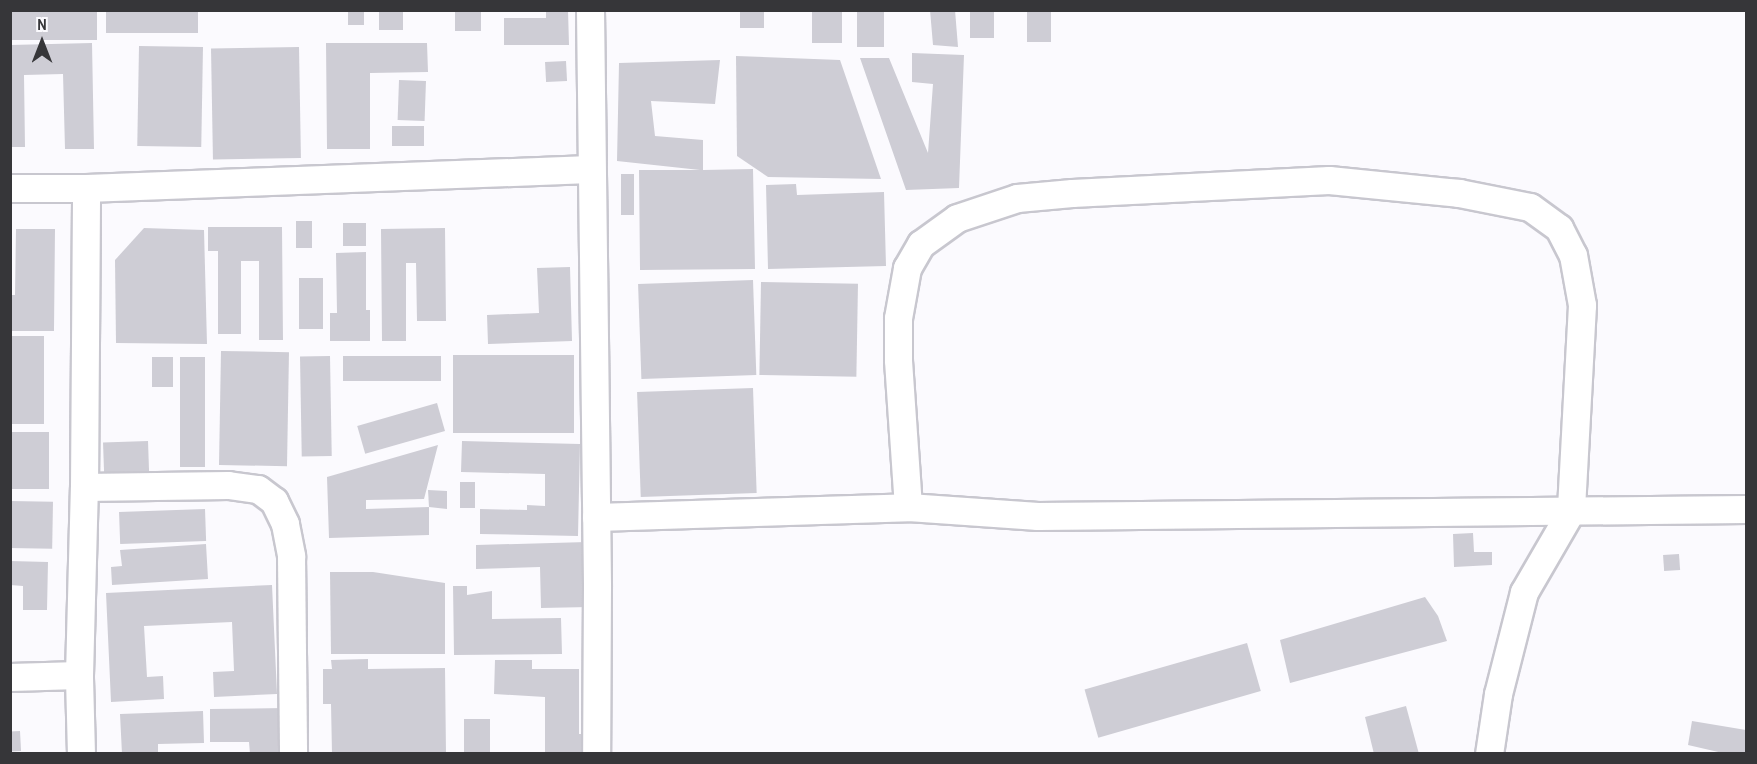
<!DOCTYPE html>
<style>
body{margin:0}
#map{position:relative;width:1757px;height:764px;overflow:hidden;background:#fbfafe;font-family:"Archivo Narrow",sans-serif}
div>[style]{position:absolute}
[style*='--x']{left:calc(var(--x)*1px);top:calc(var(--y)*1px);width:calc(var(--w)*1px);rotate:calc(var(--a)*1deg)}
.building>*{inset:0;background:#cecdd5;transform-origin:0 0}
.roads{filter:drop-shadow(2px 0 #c8c7cf) drop-shadow(-2px 0 #c8c7cf) drop-shadow(0 2px #c8c7cf) drop-shadow(0 -2px #c8c7cf)}
.minor>*{height:27px;margin:-13.5px;padding:0 13.5px;transform-origin:13.5px;border-radius:13.5px;background:#fff}
span{translate:-50% -50%;white-space:nowrap;text-align:center;line-height:1.15;-webkit-text-stroke:4.5px #fbfafe;paint-order:stroke}
.frame{position:absolute;inset:0;border:12px solid #363639;pointer-events:none}
.north{position:absolute;left:12px;top:12px;width:60px;height:60px;-webkit-text-stroke:4px #fbfafe;paint-order:stroke;rotate:0deg;font-size:16px;font-weight:700;line-height:24px;text-align:center;color:#363639}
.north::after{content:'';display:block;margin:auto;width:21px;height:27px;background:#363639;clip-path:polygon(50% 0,100% 100%,50% 72%,0 100%)}
</style>
<div id="map">
<div class="building">
<i style="left:10px;top:10px;width:87px;height:30px"></i>
<i style="left:106px;top:10px;width:92px;height:23px"></i>
<i style="left:348px;top:10px;width:16px;height:15px"></i>
<i style="left:379px;top:10px;width:24px;height:20px"></i>
<i style="left:455px;top:10px;width:26px;height:21px"></i>
<i style="clip-path:polygon(546px 10px,568px 10px,569px 45px,504px 45px,504px 18px,546px 18px)"></i>
<i style="left:740px;top:10px;width:24px;height:18px"></i>
<i style="left:812px;top:10px;width:30px;height:33px"></i>
<i style="left:857px;top:10px;width:27px;height:37px"></i>
<i style="clip-path:polygon(930px 10px,955px 10px,958px 47px,933px 45px)"></i>
<i style="left:970px;top:10px;width:24px;height:28px"></i>
<i style="left:1027px;top:10px;width:24px;height:32px"></i>
<i style="clip-path:polygon(92px 43px,94px 149px,65px 149px,63px 74px,24px 75px,25px 147px,10px 147px,10px 45px)"></i>
<i style="clip-path:polygon(326px 43px,427px 43px,428px 72px,370px 73px,370px 149px,327px 149px)"></i>
<i style="left:139px;top:46px;width:64px;height:100px;rotate:1deg"></i>
<i style="left:299px;top:47px;width:111px;height:88px;rotate:89deg"></i>
<i style="clip-path:polygon(912px 53px,964px 55px,959px 188px,906px 190px,860px 58px,889px 58px,928px 153px,933px 84px,912px 82px)"></i>
<i style="clip-path:polygon(736px 56px,840px 60px,881px 179px,768px 177px,737px 156px)"></i>
<i style="clip-path:polygon(720px 60px,715px 104px,651px 101px,655px 136px,703px 140px,703px 170px,753px 169px,755px 269px,640px 270px,639px 170px,700px 170px,617px 161px,619px 63px)"></i>
<i style="left:566px;top:61px;width:20px;height:21px;rotate:87deg"></i>
<i style="left:399px;top:80px;width:27px;height:40px;rotate:2deg"></i>
<i style="left:392px;top:126px;width:32px;height:20px"></i>
<i style="left:621px;top:174px;width:13px;height:41px"></i>
<i style="clip-path:polygon(796px 184px,797px 195px,884px 192px,886px 266px,768px 269px,766px 185px)"></i>
<i style="left:296px;top:221px;width:16px;height:27px"></i>
<i style="left:343px;top:223px;width:23px;height:23px"></i>
<i style="clip-path:polygon(208px 227px,282px 227px,283px 340px,259px 340px,259px 261px,241px 261px,241px 334px,218px 334px,218px 251px,208px 251px)"></i>
<i style="clip-path:polygon(144px 228px,204px 230px,207px 344px,116px 343px,115px 260px)"></i>
<i style="clip-path:polygon(445px 228px,446px 321px,417px 321px,416px 263px,406px 263px,406px 341px,382px 341px,381px 229px)"></i>
<i style="clip-path:polygon(16px 229px,55px 229px,54px 331px,10px 331px,10px 295px,15px 295px)"></i>
<i style="clip-path:polygon(366px 252px,366px 310px,370px 310px,370px 341px,330px 341px,330px 313px,337px 313px,336px 253px)"></i>
<i style="clip-path:polygon(570px 267px,572px 341px,488px 344px,487px 315px,539px 313px,537px 268px)"></i>
<i style="left:299px;top:278px;width:24px;height:51px"></i>
<i style="left:753px;top:280px;width:95px;height:115px;rotate:88deg"></i>
<i style="left:761px;top:282px;width:97px;height:93px;rotate:1deg"></i>
<i style="left:10px;top:336px;width:34px;height:88px"></i>
<i style="left:221px;top:351px;width:68px;height:114px;rotate:1deg"></i>
<i style="left:453px;top:355px;width:121px;height:78px"></i>
<i style="left:330px;top:356px;width:100px;height:30px;rotate:89deg"></i>
<i style="left:441px;top:356px;width:25px;height:98px;rotate:90deg"></i>
<i style="left:152px;top:357px;width:21px;height:30px"></i>
<i style="left:180px;top:357px;width:25px;height:110px"></i>
<i style="left:753px;top:388px;width:105px;height:116px;rotate:88deg"></i>
<i style="left:437px;top:403px;width:29px;height:83px;rotate:74deg"></i>
<i style="left:10px;top:432px;width:39px;height:57px"></i>
<i style="left:148px;top:441px;width:37px;height:45px;rotate:88deg"></i>
<i style="clip-path:polygon(462px 441px,580px 444px,578px 536px,480px 534px,480px 509px,527px 510px,527px 505px,545px 506px,545px 474px,461px 472px)"></i>
<i style="clip-path:polygon(438px 445px,424px 499px,366px 500px,366px 509px,429px 507px,429px 535px,329px 538px,327px 477px)"></i>
<i style="left:460px;top:482px;width:15px;height:26px"></i>
<i style="clip-path:polygon(428px 490px,447px 491px,447px 509px,429px 507px)"></i>
<i style="left:10px;top:501px;width:43px;height:47px;rotate:1deg"></i>
<i style="left:205px;top:509px;width:32px;height:86px;rotate:88deg"></i>
<i style="clip-path:polygon(1473px 533px,1474px 552px,1492px 552px,1492px 565px,1454px 567px,1453px 534px)"></i>
<i style="clip-path:polygon(587px 542px,589px 607px,541px 608px,540px 567px,476px 569px,476px 545px)"></i>
<i style="clip-path:polygon(206px 544px,208px 579px,112px 585px,111px 567px,122px 566px,120px 550px)"></i>
<i style="left:1679px;top:554px;width:16px;height:16px;rotate:86deg"></i>
<i style="clip-path:polygon(10px 561px,48px 562px,47px 610px,23px 610px,23px 586px,10px 585px)"></i>
<i style="clip-path:polygon(330px 572px,373px 572px,445px 583px,445px 654px,331px 654px)"></i>
<i style="clip-path:polygon(272px 585px,277px 694px,214px 697px,213px 672px,234px 671px,232px 622px,144px 626px,147px 677px,163px 676px,164px 699px,111px 702px,106px 593px)"></i>
<i style="clip-path:polygon(453px 586px,467px 586px,467px 595px,492px 591px,492px 619px,561px 618px,562px 654px,454px 655px)"></i>
<i style="clip-path:polygon(1425px 597px,1438px 616px,1447px 641px,1290px 683px,1280px 640px)"></i>
<i style="left:1247px;top:643px;width:50px;height:169px;rotate:74deg"></i>
<i style="clip-path:polygon(368px 659px,368px 669px,445px 668px,446px 754px,332px 754px,331px 704px,323px 704px,323px 669px,332px 669px,331px 660px)"></i>
<i style="clip-path:polygon(495px 660px,532px 660px,532px 669px,579px 669px,579px 734px,587px 734px,587px 754px,545px 754px,545px 697px,494px 694px)"></i>
<i style="clip-path:polygon(1406px 706px,1419px 754px,1374px 754px,1365px 717px)"></i>
<i style="clip-path:polygon(285px 708px,286px 754px,250px 754px,249px 742px,210px 742px,210px 709px)"></i>
<i style="clip-path:polygon(203px 711px,204px 743px,158px 744px,158px 754px,122px 754px,120px 714px)"></i>
<i style="left:464px;top:719px;width:26px;height:35px"></i>
<i style="clip-path:polygon(1692px 721px,1746px 730px,1746px 754px,1727px 754px,1688px 745px)"></i>
<i style="left:20px;top:731px;width:20px;height:10px;rotate:87deg"></i>
</div>
<div class="roads">
<div class="minor">
<i style="--x:590;--y:10;--w:577;--a:89.3"></i>
<i style="--x:597;--y:587;--w:167;--a:90.3"></i>
<i style="--x:10;--y:188;--w:76;--a:0"></i>
<i style="--x:86;--y:188;--w:504;--a:-2.16"></i>
<i style="--x:84;--y:487;--w:144;--a:-0.8"></i>
<i style="--x:228;--y:485;--w:30;--a:8"></i>
<i style="--x:258;--y:489;--w:20;--a:37"></i>
<i style="--x:274;--y:501;--w:25;--a:64"></i>
<i style="--x:285;--y:524;--w:33;--a:79"></i>
<i style="--x:291;--y:556;--w:198;--a:89.4"></i>
<i style="--x:908;--y:507;--w:147;--a:-93.9"></i>
<i style="--x:898;--y:360;--w:42;--a:-90"></i>
<i style="--x:898;--y:318;--w:51;--a:-79.8"></i>
<i style="--x:907;--y:268;--w:28;--a:-60"></i>
<i style="--x:921;--y:244;--w:44;--a:-35.8"></i>
<i style="--x:957;--y:218;--w:63;--a:-18.4"></i>
<i style="--x:1017;--y:198;--w:55;--a:-5.2"></i>
<i style="--x:1072;--y:193;--w:257;--a:-2.9"></i>
<i style="--x:1329;--y:180;--w:131;--a:5.7"></i>
<i style="--x:1459;--y:193;--w:72;--a:11.2"></i>
<i style="--x:1530;--y:207;--w:36;--a:36"></i>
<i style="--x:1559;--y:228;--w:30;--a:63"></i>
<i style="--x:1573;--y:255;--w:51;--a:79.8"></i>
<i style="--x:1582;--y:305;--w:206;--a:93.1"></i>
<i style="--x:1571;--y:511;--w:94;--a:120.1"></i>
<i style="--x:1524;--y:592;--w:105;--a:104.3"></i>
<i style="--x:1498;--y:694;--w:61;--a:98.5"></i>
<i style="--x:596;--y:517;--w:312;--a:-1.8"></i>
<i style="--x:908;--y:507;--w:130;--a:4"></i>
<i style="--x:1038;--y:516;--w:708;--a:-0.57"></i>
<i style="--x:10;--y:677;--w:69;--a:-1.7"></i>
<i style="--x:81;--y:754;--w:79;--a:-91.5"></i>
<i style="--x:79;--y:675;--w:188;--a:-88.5"></i>
<i style="--x:84;--y:487;--w:299;--a:-89.6"></i>
</div>
</div>
<div class="frame"></div>
<div class="north">N</div>
</div>
